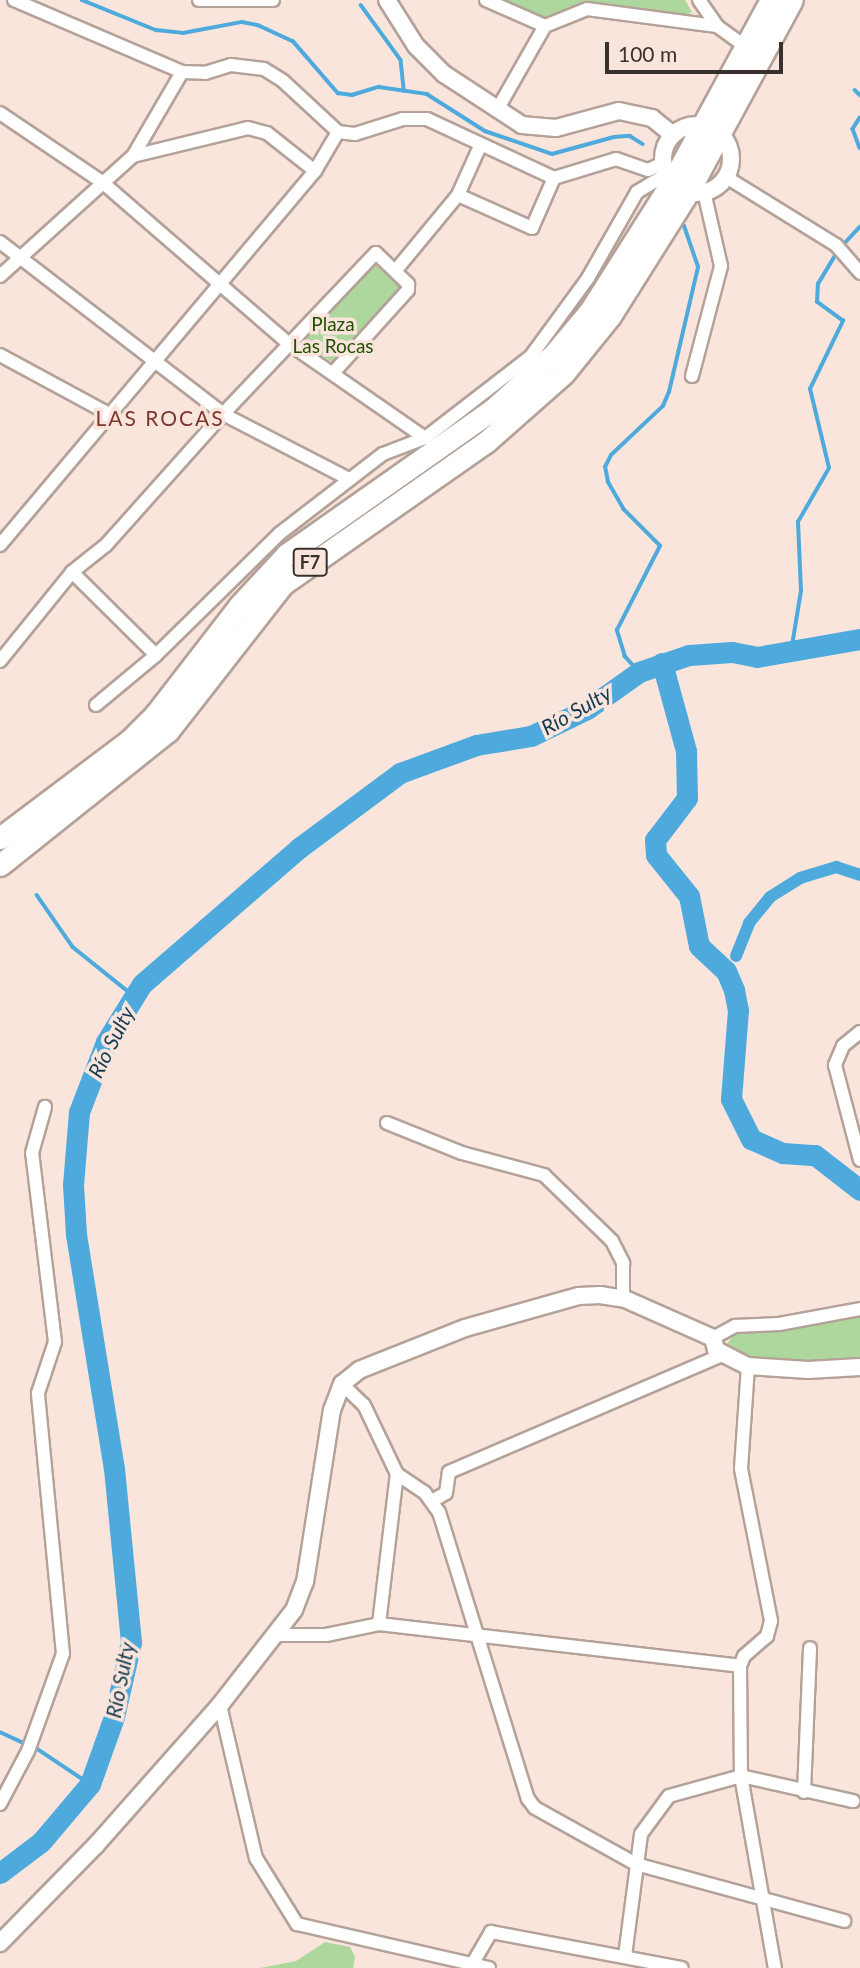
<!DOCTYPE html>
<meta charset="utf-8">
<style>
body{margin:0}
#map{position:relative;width:860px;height:1968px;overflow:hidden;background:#f9e5dc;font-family:Lato,sans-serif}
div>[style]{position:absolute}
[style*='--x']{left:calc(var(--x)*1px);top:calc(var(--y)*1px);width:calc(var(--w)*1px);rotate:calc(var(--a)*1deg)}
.green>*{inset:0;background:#aed79d}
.stream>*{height:3.5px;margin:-1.75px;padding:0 1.75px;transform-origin:1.75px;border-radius:1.75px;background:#4eaadc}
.canal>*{height:12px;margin:-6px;padding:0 6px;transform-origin:6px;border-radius:6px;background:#4eaadc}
.river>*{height:21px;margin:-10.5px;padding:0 10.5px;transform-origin:10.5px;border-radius:10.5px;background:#4eaadc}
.roads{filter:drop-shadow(2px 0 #b4a299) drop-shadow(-2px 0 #b4a299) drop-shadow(0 2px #b4a299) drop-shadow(0 -2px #b4a299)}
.minor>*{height:12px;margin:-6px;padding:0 6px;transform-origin:6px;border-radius:6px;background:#fff}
.tertiary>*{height:16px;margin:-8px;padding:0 8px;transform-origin:8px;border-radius:8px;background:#fff}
.tertiary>.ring{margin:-8px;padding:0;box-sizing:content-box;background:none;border:16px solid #fff;border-radius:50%}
.trunk>*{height:21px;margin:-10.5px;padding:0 10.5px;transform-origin:10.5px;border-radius:10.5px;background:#fff}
span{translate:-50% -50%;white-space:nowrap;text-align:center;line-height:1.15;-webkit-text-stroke:7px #f9e5dc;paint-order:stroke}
.shield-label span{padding:2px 5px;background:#f9e5dc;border:2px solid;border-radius:5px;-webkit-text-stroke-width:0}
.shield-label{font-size:18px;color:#37302c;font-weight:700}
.park-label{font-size:19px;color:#225101}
.neighbourhood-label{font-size:21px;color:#7d372e;letter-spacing:2px}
.water-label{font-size:21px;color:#143c51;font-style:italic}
.scale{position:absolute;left:605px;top:42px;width:178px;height:32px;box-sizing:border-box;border:4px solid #37302c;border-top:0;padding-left:9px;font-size:21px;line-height:24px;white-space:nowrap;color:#37302c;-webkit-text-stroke:5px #f9e5dc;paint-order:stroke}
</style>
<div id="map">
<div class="green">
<i style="clip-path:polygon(498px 0,685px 0,692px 12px,685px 16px,585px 2px,552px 20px)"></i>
<i style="clip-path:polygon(373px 263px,403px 288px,334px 363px,305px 345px,302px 338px)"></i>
<i style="clip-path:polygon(860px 1313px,860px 1358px,804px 1363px,750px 1359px,727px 1344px,734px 1335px)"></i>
<i style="clip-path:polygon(325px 1942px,350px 1947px,355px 1957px,353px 1968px,260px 1968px,296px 1961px)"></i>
</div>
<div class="stream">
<i style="--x:82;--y:0;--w:80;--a:22.1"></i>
<i style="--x:156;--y:30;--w:27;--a:6"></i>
<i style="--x:183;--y:33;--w:60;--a:-10.6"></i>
<i style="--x:242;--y:22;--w:16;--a:11"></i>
<i style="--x:258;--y:25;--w:38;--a:25"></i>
<i style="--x:293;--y:41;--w:69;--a:49.1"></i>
<i style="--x:338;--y:93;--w:14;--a:8"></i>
<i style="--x:352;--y:95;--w:28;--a:-17"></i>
<i style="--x:379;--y:87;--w:49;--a:8.3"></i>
<i style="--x:427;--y:94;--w:69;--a:32.5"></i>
<i style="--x:485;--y:131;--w:71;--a:18.9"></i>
<i style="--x:552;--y:154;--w:64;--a:-15.3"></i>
<i style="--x:614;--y:137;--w:16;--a:-4"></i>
<i style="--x:630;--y:136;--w:15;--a:32"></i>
<i style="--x:361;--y:5;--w:68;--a:54"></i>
<i style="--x:401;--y:60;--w:31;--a:84"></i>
<i style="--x:855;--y:90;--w:7;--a:45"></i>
<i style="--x:860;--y:118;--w:13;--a:122"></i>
<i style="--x:853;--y:129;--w:20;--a:70"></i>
<i style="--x:842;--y:246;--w:26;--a:-47"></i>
<i style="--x:791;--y:652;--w:62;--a:-80.7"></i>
<i style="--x:801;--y:591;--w:69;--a:-92.5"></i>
<i style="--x:798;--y:522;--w:62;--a:-60.1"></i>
<i style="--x:829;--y:468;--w:81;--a:-103.5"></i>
<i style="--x:810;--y:389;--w:76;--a:-64.1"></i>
<i style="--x:843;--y:321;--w:32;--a:-144"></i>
<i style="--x:817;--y:302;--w:18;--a:-87"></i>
<i style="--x:818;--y:284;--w:37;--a:-59"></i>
<i style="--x:639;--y:672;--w:21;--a:-133"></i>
<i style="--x:625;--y:657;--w:28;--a:-107"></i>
<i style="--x:617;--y:630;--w:94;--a:-62.9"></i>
<i style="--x:660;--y:546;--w:51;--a:-135"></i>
<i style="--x:624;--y:510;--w:32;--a:-120"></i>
<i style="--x:608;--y:482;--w:15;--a:-101"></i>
<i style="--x:605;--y:467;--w:13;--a:-63"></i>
<i style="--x:611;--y:455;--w:71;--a:-43.3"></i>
<i style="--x:663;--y:406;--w:15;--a:-67"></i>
<i style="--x:669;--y:392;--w:128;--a:-76.9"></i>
<i style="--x:698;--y:267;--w:43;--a:-108.9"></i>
<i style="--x:37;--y:895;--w:63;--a:55.3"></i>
<i style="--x:73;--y:947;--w:78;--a:38.8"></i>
<i style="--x:0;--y:1732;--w:26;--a:25"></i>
<i style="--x:36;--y:1748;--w:65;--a:33.7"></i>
</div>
<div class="canal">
<i style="--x:736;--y:956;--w:35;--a:-68"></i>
<i style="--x:749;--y:923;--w:33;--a:-51"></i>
<i style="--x:770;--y:897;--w:36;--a:-32"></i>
<i style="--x:800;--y:878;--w:38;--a:-17"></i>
<i style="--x:836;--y:867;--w:25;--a:18"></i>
</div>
<div class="river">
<i style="--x:662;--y:663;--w:91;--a:74.7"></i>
<i style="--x:686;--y:751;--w:47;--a:88.8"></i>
<i style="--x:687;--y:798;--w:53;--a:127.3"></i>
<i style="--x:655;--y:840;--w:15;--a:86"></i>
<i style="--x:656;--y:855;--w:53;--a:51.2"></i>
<i style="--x:689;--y:896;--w:51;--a:78.7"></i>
<i style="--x:699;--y:946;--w:37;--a:43"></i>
<i style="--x:726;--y:971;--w:21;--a:67"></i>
<i style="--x:734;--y:990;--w:20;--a:79"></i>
<i style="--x:738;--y:1010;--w:89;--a:94.5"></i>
<i style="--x:731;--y:1099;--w:45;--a:63.4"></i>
<i style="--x:751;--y:1139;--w:35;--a:24"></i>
<i style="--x:783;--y:1153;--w:32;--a:4"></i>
<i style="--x:815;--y:1155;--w:57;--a:37.9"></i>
<i style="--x:0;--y:1873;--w:51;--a:-37.1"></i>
<i style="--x:41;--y:1842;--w:76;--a:-49.8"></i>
<i style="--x:90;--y:1784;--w:71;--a:-70.3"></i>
<i style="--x:114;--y:1717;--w:77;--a:-77.2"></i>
<i style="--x:131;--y:1642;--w:174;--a:-95.6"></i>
<i style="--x:114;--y:1469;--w:238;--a:-99.2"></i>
<i style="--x:76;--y:1234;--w:49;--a:-93.5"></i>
<i style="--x:73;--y:1185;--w:73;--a:-85.3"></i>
<i style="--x:79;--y:1112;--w:75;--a:-68.9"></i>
<i style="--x:106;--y:1042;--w:68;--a:-58.2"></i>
<i style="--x:142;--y:984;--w:208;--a:-40.9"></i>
<i style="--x:299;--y:848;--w:126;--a:-36.6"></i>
<i style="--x:400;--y:773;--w:81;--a:-20.2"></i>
<i style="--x:476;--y:745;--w:56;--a:-9.3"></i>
<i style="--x:531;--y:736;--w:62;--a:-25.7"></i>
<i style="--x:587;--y:709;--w:64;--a:-35.4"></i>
<i style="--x:639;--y:672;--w:53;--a:-18.8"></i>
<i style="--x:689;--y:655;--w:43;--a:-4"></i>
<i style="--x:732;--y:652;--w:25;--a:11"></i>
<i style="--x:757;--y:657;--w:105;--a:-9.9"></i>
</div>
<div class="roads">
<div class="minor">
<i style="--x:14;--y:0;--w:183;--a:23.2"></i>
<i style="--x:182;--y:72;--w:23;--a:2"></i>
<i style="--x:205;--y:73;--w:27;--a:-17"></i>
<i style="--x:231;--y:65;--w:33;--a:7"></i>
<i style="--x:264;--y:69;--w:22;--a:32"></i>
<i style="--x:283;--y:81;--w:75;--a:42.8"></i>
<i style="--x:338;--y:132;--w:17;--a:7"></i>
<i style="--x:355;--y:134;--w:50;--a:-17.4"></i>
<i style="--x:403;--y:119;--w:24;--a:0"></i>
<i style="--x:427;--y:119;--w:140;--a:24.9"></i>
<i style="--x:554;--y:178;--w:65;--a:-17"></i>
<i style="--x:616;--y:159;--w:34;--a:19"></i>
<i style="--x:648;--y:170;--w:17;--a:-24"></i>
<i style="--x:199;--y:0;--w:74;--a:0"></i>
<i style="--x:486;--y:0;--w:64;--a:23.8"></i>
<i style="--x:545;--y:26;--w:45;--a:-22"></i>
<i style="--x:587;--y:9;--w:131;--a:7.5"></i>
<i style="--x:717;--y:26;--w:34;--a:36"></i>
<i style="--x:699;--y:0;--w:32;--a:55"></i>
<i style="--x:497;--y:110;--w:97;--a:-60.3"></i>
<i style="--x:0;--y:113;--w:123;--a:34.1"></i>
<i style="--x:102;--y:182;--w:246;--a:40.9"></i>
<i style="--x:288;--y:343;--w:167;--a:34.7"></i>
<i style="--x:133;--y:156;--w:118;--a:-13.7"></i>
<i style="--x:248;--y:128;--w:20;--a:15"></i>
<i style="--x:267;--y:133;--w:61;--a:38.4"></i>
<i style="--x:726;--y:177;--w:129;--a:31.7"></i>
<i style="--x:836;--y:245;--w:37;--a:49"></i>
<i style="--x:458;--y:195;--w:81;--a:24"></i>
<i style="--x:532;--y:228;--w:55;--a:-66.3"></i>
<i style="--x:0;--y:242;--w:282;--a:37.6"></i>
<i style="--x:223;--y:414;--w:142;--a:27.3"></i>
<i style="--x:396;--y:270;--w:97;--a:-50.4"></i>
<i style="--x:458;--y:195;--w:54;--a:-65.8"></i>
<i style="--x:0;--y:276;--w:179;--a:-42.1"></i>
<i style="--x:133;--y:156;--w:97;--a:-59.7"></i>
<i style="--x:0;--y:355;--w:124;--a:28.4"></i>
<i style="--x:692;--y:376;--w:114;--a:-75.2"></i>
<i style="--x:721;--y:266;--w:76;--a:-102.9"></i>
<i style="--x:0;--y:545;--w:489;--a:-49.9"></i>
<i style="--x:315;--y:171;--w:45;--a:-59.5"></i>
<i style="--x:72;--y:572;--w:118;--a:44.7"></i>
<i style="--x:0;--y:661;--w:114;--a:-51"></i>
<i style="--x:72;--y:572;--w:43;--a:-38.5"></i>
<i style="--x:106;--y:545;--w:176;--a:-48.2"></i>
<i style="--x:223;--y:414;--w:222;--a:-46.5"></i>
<i style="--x:376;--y:253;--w:45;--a:44.1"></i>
<i style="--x:408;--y:284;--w:6;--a:90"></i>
<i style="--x:408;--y:290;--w:110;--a:132.1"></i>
<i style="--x:96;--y:705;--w:78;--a:-39.8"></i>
<i style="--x:156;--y:655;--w:173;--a:-44.5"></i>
<i style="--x:279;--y:534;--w:131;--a:-37.6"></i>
<i style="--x:383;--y:454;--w:45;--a:-20.9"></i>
<i style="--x:425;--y:438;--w:134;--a:-37.7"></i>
<i style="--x:531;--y:356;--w:97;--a:-53.8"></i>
<i style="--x:588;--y:278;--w:99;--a:-60.3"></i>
<i style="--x:637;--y:192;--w:35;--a:-31"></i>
<i style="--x:860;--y:1032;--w:22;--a:141"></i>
<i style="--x:843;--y:1046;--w:21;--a:113"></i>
<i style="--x:835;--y:1065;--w:98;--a:75.3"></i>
<i style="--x:387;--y:1123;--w:81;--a:21.8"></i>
<i style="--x:462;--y:1153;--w:85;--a:15"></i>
<i style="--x:544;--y:1175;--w:95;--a:44.1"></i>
<i style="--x:612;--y:1241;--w:25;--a:63"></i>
<i style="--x:623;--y:1263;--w:36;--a:90"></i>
<i style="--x:713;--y:1338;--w:25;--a:-29"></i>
<i style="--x:735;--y:1326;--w:44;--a:-2.6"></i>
<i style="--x:779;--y:1324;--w:82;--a:-10.5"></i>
<i style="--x:748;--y:1366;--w:103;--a:93.9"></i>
<i style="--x:741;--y:1469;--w:155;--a:78.8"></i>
<i style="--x:771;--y:1621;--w:16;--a:105"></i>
<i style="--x:767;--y:1636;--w:30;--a:139"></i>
<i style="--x:744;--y:1656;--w:11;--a:112"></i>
<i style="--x:740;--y:1666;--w:110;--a:89.5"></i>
<i style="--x:741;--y:1776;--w:195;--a:80"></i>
<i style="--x:342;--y:1384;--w:30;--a:44"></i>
<i style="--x:364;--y:1405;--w:76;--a:64.4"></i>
<i style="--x:397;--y:1474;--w:34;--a:34"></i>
<i style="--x:425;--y:1493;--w:24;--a:54"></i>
<i style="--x:439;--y:1512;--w:300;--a:72.8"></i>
<i style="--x:528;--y:1799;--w:11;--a:52"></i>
<i style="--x:535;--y:1808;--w:115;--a:29"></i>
<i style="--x:636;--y:1864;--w:216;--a:15.3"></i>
<i style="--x:432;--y:1501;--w:16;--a:-30"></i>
<i style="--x:446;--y:1493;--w:21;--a:-82"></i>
<i style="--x:449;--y:1472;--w:297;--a:-23.2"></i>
<i style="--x:379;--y:1624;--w:151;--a:-83.2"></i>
<i style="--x:276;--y:1635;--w:50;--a:0"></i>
<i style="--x:326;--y:1635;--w:54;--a:-11.7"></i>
<i style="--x:379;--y:1624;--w:363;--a:6.6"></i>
<i style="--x:220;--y:1705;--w:157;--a:76.8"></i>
<i style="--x:256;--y:1858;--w:78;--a:58.2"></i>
<i style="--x:297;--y:1924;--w:197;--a:12.9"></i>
<i style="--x:804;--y:1792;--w:144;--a:-87.6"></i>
<i style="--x:0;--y:1804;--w:60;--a:-62.2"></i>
<i style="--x:28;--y:1751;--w:103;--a:-70.2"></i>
<i style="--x:63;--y:1654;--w:262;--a:-95.5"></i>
<i style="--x:38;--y:1393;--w:54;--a:-71.6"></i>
<i style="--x:55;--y:1342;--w:190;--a:-96.9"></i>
<i style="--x:32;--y:1153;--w:48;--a:-74.2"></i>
<i style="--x:625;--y:1956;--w:123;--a:-82.5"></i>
<i style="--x:641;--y:1834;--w:47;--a:-53.6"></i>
<i style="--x:669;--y:1796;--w:75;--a:-15.5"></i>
<i style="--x:741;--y:1776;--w:115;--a:12.6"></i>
<i style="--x:470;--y:1968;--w:42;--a:-59.7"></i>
<i style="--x:491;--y:1932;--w:194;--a:10.7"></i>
</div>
<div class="tertiary">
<i style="--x:387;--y:0;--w:54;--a:57.8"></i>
<i style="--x:416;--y:46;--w:40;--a:45"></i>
<i style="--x:444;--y:74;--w:93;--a:33.2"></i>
<i style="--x:522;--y:125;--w:34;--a:5"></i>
<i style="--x:556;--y:128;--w:65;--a:-15.1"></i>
<i style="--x:619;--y:111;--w:34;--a:12"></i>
<i style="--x:652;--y:118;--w:27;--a:39"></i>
<i class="ring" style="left:663px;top:125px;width:52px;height:52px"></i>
<i style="--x:0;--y:1943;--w:137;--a:-45.6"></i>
<i style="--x:96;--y:1845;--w:187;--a:-48.5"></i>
<i style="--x:220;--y:1705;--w:120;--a:-52.1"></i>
<i style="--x:294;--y:1610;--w:30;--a:-69"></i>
<i style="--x:305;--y:1582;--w:174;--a:-81.1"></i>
<i style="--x:332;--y:1410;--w:28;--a:-69"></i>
<i style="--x:342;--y:1384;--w:22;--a:-39"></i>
<i style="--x:359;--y:1370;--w:114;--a:-21.6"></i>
<i style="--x:465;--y:1328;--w:118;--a:-15.7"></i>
<i style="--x:579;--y:1296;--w:21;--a:-3"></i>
<i style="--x:600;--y:1295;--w:25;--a:9"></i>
<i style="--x:625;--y:1299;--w:96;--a:23.9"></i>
<i style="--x:713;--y:1338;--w:12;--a:76"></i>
<i style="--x:716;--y:1350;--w:36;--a:27"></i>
<i style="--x:748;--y:1366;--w:60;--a:3.8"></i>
<i style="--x:808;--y:1370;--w:52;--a:-3.3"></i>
</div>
<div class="trunk">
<i style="--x:0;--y:838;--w:163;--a:-37"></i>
<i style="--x:130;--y:740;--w:35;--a:-45"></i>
<i style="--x:155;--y:715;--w:139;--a:-52.3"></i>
<i style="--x:240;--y:605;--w:69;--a:-47.3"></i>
<i style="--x:287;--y:554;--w:251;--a:-35.1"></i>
<i style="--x:492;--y:410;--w:84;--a:-42.1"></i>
<i style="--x:554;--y:354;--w:56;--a:-50.1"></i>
<i style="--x:590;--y:311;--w:153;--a:-57.6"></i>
<i style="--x:672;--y:182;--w:207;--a:-61.5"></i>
<i style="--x:0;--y:865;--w:215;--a:-38.6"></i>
<i style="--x:168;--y:731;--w:187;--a:-52"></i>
<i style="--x:283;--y:584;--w:248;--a:-35"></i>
<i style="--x:486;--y:442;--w:104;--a:-41.5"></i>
<i style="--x:564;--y:373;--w:73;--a:-51.1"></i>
<i style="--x:610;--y:316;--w:146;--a:-57.8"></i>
<i style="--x:688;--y:192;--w:218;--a:-61.6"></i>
</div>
</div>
<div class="shield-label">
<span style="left:310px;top:562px">F7</span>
</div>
<div class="park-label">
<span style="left:333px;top:335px">Plaza<br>Las Rocas</span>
</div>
<div class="neighbourhood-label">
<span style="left:160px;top:418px">LAS ROCAS</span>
</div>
<div class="water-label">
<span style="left:576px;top:710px;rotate:-30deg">Río Sulty</span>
<span style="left:111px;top:1042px;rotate:-63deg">Río Sulty</span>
<span style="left:120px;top:1680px;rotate:-79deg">Río Sulty</span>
</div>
<div class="scale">100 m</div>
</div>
